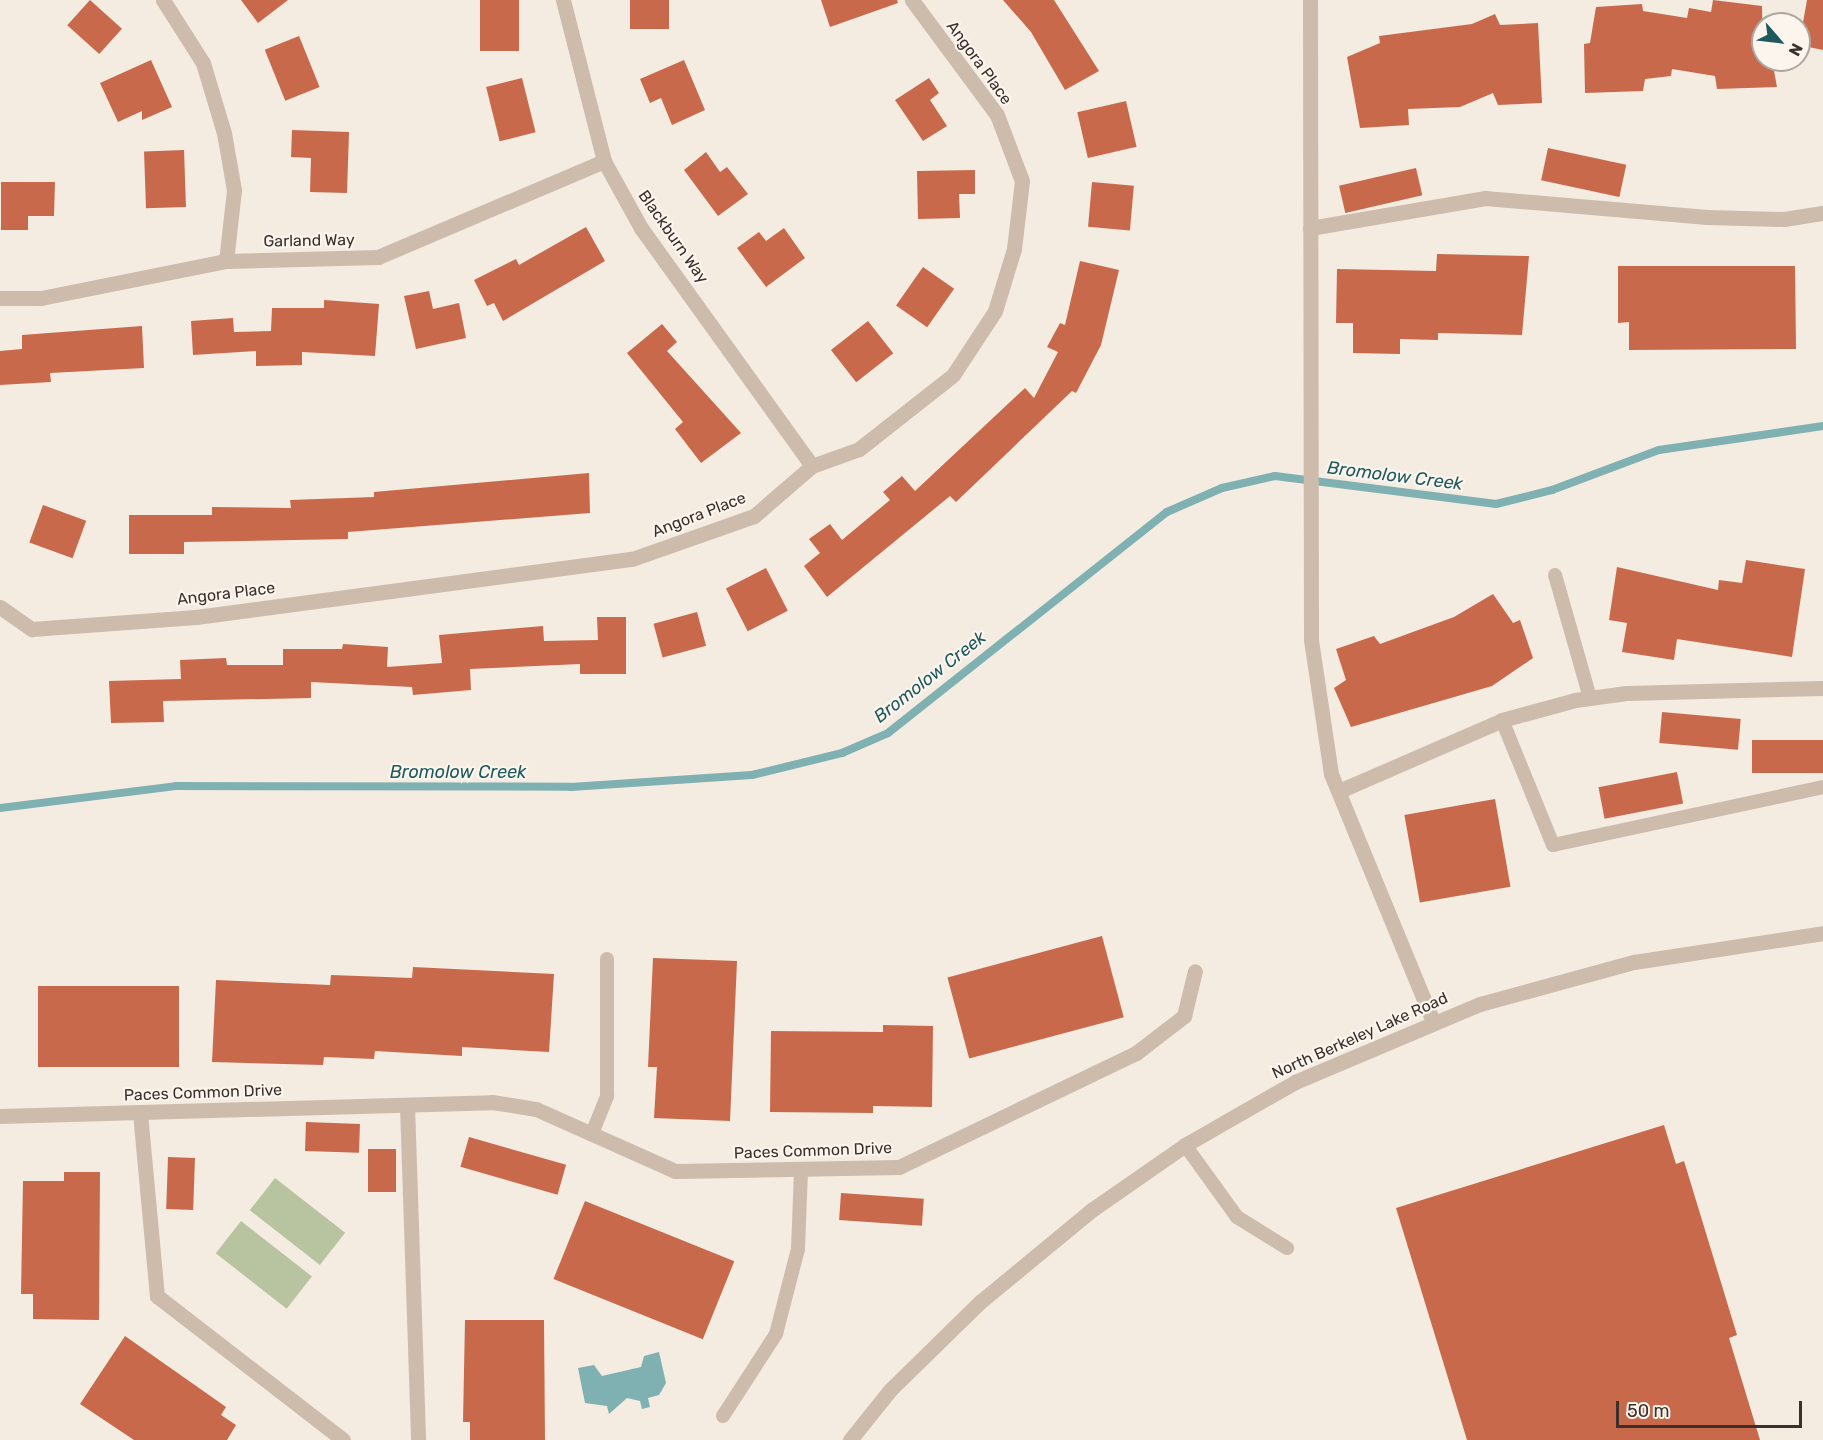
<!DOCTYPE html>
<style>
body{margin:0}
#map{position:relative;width:1823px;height:1440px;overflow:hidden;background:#f4ebe1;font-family:Rubik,sans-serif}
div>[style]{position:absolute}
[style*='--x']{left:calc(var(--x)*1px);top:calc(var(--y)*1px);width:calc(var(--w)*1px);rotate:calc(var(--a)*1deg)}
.green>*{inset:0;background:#b8c4a0;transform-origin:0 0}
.water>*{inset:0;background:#7fb0b2}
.stream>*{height:8px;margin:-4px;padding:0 4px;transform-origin:4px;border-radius:4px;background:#7fb0b2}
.building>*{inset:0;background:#c8694b;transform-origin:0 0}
.service>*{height:14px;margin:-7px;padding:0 7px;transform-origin:7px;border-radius:7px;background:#cdbbac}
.minor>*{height:15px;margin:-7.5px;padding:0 7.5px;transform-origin:7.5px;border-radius:7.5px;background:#cdbbac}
.tertiary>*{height:15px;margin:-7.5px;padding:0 7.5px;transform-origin:7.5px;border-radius:7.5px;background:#cdbbac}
span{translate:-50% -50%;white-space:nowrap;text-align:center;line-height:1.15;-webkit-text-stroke:4.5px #fbf5ee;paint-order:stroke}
.street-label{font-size:16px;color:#3b302b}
.water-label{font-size:18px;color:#1f5a5e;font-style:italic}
.north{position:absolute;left:1751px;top:12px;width:60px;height:60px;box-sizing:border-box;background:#fbf5ee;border:2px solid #aea6a0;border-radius:50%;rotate:118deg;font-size:16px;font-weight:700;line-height:24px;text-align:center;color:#3b302b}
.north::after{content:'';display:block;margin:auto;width:21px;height:27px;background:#1f5a5e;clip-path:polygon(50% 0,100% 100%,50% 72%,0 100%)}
.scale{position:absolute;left:1616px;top:1401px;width:186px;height:27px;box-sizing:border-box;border:3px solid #3b302b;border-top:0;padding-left:8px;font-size:18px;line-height:21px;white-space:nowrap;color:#3b302b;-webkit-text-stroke:4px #fbf5ee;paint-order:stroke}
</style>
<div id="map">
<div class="green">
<i style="left:275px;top:1178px;width:89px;height:41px;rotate:38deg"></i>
<i style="left:241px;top:1221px;width:90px;height:41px;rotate:38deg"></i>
</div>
<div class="water">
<i style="clip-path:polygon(659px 1352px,666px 1383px,659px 1395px,648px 1398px,650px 1407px,642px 1409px,640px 1401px,627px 1398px,609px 1414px,607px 1406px,585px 1403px,578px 1368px,594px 1365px,602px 1376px,641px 1367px,644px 1356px)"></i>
</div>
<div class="stream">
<i style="--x:0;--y:808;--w:177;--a:-7.1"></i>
<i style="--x:176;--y:786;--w:395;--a:0.1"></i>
<i style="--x:571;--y:787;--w:181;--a:-3.8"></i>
<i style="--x:752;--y:775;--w:93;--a:-13.7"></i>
<i style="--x:842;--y:753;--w:50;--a:-23.5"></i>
<i style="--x:888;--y:733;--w:356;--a:-38.4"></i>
<i style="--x:1167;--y:512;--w:60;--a:-23.6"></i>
<i style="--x:1222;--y:488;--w:54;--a:-12.8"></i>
<i style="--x:1275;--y:476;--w:223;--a:7.2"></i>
<i style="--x:1496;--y:504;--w:58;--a:-14"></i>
<i style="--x:1552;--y:490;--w:114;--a:-20.5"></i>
<i style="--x:1659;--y:450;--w:166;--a:-8.3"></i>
</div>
<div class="building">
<i style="left:90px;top:0;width:43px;height:34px;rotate:42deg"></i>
<i style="clip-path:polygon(241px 0,288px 0,258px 23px)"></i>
<i style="left:480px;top:0;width:39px;height:51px"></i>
<i style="left:630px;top:0;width:39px;height:29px"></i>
<i style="clip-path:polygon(821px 0,897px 0,898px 3px,830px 27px)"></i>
<i style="clip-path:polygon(1003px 0,1054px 0,1099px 71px,1065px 90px,1031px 32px)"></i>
<i style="clip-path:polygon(1713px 0,1762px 6px,1763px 60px,1772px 60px,1777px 87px,1717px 89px,1715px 76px,1672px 69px,1671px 76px,1645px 79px,1643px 91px,1585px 93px,1584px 44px,1590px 43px,1596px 7px,1642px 4px,1643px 11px,1687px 18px,1689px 8px,1711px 12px)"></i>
<i style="clip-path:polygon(1807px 0,1823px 0,1823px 50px,1799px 45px)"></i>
<i style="clip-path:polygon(1495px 14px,1500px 25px,1538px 23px,1542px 103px,1498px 105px,1493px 93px,1460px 107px,1408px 109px,1409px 125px,1360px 128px,1347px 57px,1380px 43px,1379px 36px,1472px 24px)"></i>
<i style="left:299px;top:36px;width:55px;height:37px;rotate:68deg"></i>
<i style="clip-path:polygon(151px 60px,172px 107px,142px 120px,142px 111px,118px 122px,100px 83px)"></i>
<i style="clip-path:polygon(684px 60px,705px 110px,672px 125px,661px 98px,650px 103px,640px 79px)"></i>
<i style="left:522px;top:78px;width:56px;height:37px;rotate:76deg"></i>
<i style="clip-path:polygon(929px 78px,939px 93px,930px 100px,947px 126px,923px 141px,895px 100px)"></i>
<i style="left:1126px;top:101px;width:47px;height:50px;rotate:77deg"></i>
<i style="clip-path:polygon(292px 130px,349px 132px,347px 193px,310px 192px,311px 158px,291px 157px)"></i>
<i style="left:1548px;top:148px;width:80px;height:33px;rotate:12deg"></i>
<i style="left:184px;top:150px;width:57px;height:40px;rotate:88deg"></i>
<i style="clip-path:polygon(706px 152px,720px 172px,727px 167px,748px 194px,718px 216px,684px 170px)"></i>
<i style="left:1416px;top:168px;width:28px;height:79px;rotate:77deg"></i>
<i style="clip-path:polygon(975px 170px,975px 194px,959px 194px,960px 218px,918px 219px,917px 171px)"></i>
<i style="clip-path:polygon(1px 182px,55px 182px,54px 216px,28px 216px,28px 230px,1px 230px)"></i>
<i style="left:1092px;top:182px;width:42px;height:45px;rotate:5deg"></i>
<i style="clip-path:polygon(586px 227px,605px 261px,503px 321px,494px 303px,487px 306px,474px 280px,516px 259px,519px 265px)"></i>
<i style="clip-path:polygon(784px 228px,805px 258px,766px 287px,737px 248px,759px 232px,766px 241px)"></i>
<i style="clip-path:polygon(1437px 254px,1529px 256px,1522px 335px,1438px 333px,1438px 340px,1400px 339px,1400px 354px,1353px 353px,1353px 323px,1336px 323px,1337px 269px,1436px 271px)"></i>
<i style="clip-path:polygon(1080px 261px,1119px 270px,1101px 345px,1076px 393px,1072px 391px,956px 502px,950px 496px,827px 597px,804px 566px,820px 553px,809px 539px,830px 524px,842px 540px,890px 500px,883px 492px,902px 476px,915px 491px,1025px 388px,1034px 398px,1058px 352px,1047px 347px,1060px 323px,1065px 325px)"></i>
<i style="clip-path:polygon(1618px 266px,1795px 266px,1796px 349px,1629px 350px,1629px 322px,1618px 323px)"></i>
<i style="left:923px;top:267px;width:38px;height:47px;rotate:35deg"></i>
<i style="clip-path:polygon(429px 291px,433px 309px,459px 303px,466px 338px,416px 349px,404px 296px)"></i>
<i style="clip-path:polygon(324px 300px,379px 304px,375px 356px,302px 352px,302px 365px,256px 366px,256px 351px,193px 355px,191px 321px,233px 318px,234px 332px,271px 331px,272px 308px,324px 308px)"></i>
<i style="left:868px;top:321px;width:41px;height:47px;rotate:52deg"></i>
<i style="clip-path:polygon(662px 324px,677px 342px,667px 351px,741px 433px,701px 463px,675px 429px,683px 422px,627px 353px)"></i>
<i style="clip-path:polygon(142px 326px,144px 368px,50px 373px,51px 382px,0 385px,0 351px,22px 349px,22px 335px)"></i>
<i style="clip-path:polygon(589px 473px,590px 513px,348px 532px,348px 539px,184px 542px,184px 554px,129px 554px,129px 515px,212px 515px,212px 507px,291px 508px,290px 500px,374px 497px,374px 492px)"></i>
<i style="left:43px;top:505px;width:46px;height:40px;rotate:20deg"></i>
<i style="clip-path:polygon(1746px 560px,1805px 569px,1792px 657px,1677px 639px,1674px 660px,1622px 652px,1627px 623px,1609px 620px,1617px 567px,1718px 590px,1719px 580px,1742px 583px)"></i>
<i style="left:766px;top:568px;width:48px;height:45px;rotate:63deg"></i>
<i style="clip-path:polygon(1493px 594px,1513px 623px,1520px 620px,1533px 658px,1492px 686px,1351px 727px,1334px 688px,1346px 680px,1336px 649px,1374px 636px,1380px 644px,1454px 617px)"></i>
<i style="left:697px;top:612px;width:35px;height:45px;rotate:75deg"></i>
<i style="clip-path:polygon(597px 617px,626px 617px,626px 674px,580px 674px,580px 664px,470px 669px,471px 690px,413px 695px,412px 687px,311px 682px,311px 698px,163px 701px,164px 722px,111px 723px,109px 681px,181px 679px,180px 660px,226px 658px,227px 665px,283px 665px,283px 649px,342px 649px,343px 644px,388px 647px,387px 667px,442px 663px,439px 635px,543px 626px,544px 641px,598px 640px)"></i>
<i style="left:1662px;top:712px;width:79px;height:31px;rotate:5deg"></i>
<i style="left:1823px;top:740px;width:33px;height:71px;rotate:90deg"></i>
<i style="left:1677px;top:772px;width:32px;height:80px;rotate:79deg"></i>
<i style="left:1495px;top:799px;width:89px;height:92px;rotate:80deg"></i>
<i style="left:1102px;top:936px;width:84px;height:160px;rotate:75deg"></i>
<i style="clip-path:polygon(653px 958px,737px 961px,730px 1121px,654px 1118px,657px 1067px,648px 1067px)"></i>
<i style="clip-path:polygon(413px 967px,554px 974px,549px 1052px,462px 1047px,462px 1056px,375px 1051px,374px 1059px,324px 1057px,323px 1065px,212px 1062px,216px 980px,330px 985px,331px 975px,412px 978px)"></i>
<i style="left:179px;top:986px;width:81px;height:141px;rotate:90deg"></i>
<i style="clip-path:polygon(883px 1025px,933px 1026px,932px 1107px,873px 1106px,873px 1113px,770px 1112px,771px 1031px,883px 1032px)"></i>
<i style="left:306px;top:1122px;width:54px;height:29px;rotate:2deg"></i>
<i style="clip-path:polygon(1664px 1125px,1676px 1164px,1684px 1161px,1737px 1335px,1729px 1338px,1760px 1440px,1467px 1440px,1396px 1208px)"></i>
<i style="left:469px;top:1137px;width:101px;height:31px;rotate:16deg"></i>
<i style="left:368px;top:1149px;width:28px;height:43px"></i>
<i style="left:168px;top:1157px;width:27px;height:52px;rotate:2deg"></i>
<i style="clip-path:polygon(64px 1172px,100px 1172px,99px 1320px,33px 1319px,33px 1294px,21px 1294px,23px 1181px,64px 1181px)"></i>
<i style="left:841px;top:1193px;width:83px;height:27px;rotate:4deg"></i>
<i style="left:585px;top:1201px;width:161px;height:84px;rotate:22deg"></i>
<i style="clip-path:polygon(465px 1320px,544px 1320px,545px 1440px,470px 1440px,470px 1422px,463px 1422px)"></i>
<i style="clip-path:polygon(125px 1336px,226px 1407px,221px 1415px,236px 1425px,227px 1440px,134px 1440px,80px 1404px)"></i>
</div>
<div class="service">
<i style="--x:1555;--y:575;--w:128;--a:74.1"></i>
<i style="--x:1502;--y:720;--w:135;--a:67.8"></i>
<i style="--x:1553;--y:845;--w:276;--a:-12.1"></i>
<i style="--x:593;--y:1131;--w:38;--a:-68"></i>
<i style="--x:607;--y:1096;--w:137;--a:-90"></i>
<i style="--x:1185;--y:1145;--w:89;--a:54.2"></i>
<i style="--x:1237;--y:1217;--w:59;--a:31.8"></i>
<i style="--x:723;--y:1416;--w:98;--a:-57.1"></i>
<i style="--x:776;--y:1334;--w:88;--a:-75.5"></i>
<i style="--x:798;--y:1249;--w:79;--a:-87.8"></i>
</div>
<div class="minor">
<i style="--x:163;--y:0;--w:75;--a:57.6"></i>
<i style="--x:203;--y:63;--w:73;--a:73.3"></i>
<i style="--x:224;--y:133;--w:58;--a:80"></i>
<i style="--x:234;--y:190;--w:71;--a:96.4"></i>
<i style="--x:563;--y:0;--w:166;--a:75.7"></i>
<i style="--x:604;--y:161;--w:77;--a:61.1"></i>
<i style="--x:641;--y:228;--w:293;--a:54.3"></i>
<i style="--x:1310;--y:0;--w:640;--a:89.91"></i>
<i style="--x:1311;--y:640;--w:135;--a:81.5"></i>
<i style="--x:1331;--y:774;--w:268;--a:67.6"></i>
<i style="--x:1310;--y:228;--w:178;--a:-9.7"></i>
<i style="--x:1485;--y:198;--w:223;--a:4.9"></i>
<i style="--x:1707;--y:217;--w:77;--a:1.5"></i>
<i style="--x:1784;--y:219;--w:39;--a:-9"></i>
<i style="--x:0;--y:298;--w:41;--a:0"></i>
<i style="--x:41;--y:298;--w:189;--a:-11.3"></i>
<i style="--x:226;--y:261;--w:152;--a:-1.5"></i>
<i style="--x:378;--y:257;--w:246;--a:-23"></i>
<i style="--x:0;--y:607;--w:39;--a:35"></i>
<i style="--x:32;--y:629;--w:164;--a:-4.2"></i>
<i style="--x:196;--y:617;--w:440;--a:-7.6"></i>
<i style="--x:632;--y:559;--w:129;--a:-19.4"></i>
<i style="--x:754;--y:516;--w:77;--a:-40.8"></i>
<i style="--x:812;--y:466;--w:50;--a:-19.9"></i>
<i style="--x:859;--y:449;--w:120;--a:-38.2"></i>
<i style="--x:953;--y:375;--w:77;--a:-56.7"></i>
<i style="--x:995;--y:311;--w:65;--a:-73"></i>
<i style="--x:1014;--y:249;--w:68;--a:-83.3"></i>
<i style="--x:1022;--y:181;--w:71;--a:-110.7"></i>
<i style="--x:997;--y:115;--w:143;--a:-126.5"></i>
<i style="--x:1339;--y:791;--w:178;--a:-23.5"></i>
<i style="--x:1502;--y:720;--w:76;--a:-15.3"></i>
<i style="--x:1575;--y:700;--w:52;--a:-7.7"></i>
<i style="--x:1627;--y:693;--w:196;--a:-1.5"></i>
<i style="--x:407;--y:1105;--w:335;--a:88.1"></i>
<i style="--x:140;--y:1113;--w:184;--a:84.7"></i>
<i style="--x:157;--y:1296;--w:235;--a:37.7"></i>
<i style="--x:0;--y:1116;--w:492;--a:-1.6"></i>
<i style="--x:492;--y:1102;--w:45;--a:9"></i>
<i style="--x:536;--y:1109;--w:152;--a:24"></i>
<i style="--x:675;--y:1171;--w:224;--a:-1"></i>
<i style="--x:899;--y:1167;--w:263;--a:-25.7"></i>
<i style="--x:1136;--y:1053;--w:61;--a:-37.6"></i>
<i style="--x:1184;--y:1016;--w:46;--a:-76.3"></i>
</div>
<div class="tertiary">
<i style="--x:850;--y:1440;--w:64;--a:-51.3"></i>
<i style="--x:890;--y:1390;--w:126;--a:-44.4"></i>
<i style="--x:980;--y:1302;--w:146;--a:-39.5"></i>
<i style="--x:1093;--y:1209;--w:112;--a:-34.8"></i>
<i style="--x:1185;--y:1145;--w:127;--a:-29.8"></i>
<i style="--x:1295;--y:1082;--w:201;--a:-22.9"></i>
<i style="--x:1480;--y:1004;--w:160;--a:-15.3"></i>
<i style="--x:1634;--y:962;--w:191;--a:-8.7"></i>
</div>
<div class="street-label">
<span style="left:979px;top:63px;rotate:54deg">Angora Place</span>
<span style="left:673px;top:237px;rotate:55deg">Blackburn Way</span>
<span style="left:309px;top:241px;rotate:-1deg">Garland Way</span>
<span style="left:699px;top:515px;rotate:-21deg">Angora Place</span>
<span style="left:226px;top:594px;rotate:-7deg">Angora Place</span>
<span style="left:1360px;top:1036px;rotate:-24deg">North Berkeley Lake Road</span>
<span style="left:203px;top:1093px;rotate:-2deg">Paces Common Drive</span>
<span style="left:813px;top:1151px;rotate:-2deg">Paces Common Drive</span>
</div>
<div class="water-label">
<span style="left:1395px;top:476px;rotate:7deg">Bromolow Creek</span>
<span style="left:930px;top:677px;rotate:-38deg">Bromolow Creek</span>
<span style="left:458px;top:772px">Bromolow Creek</span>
</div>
<div class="north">N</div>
<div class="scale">50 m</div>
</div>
